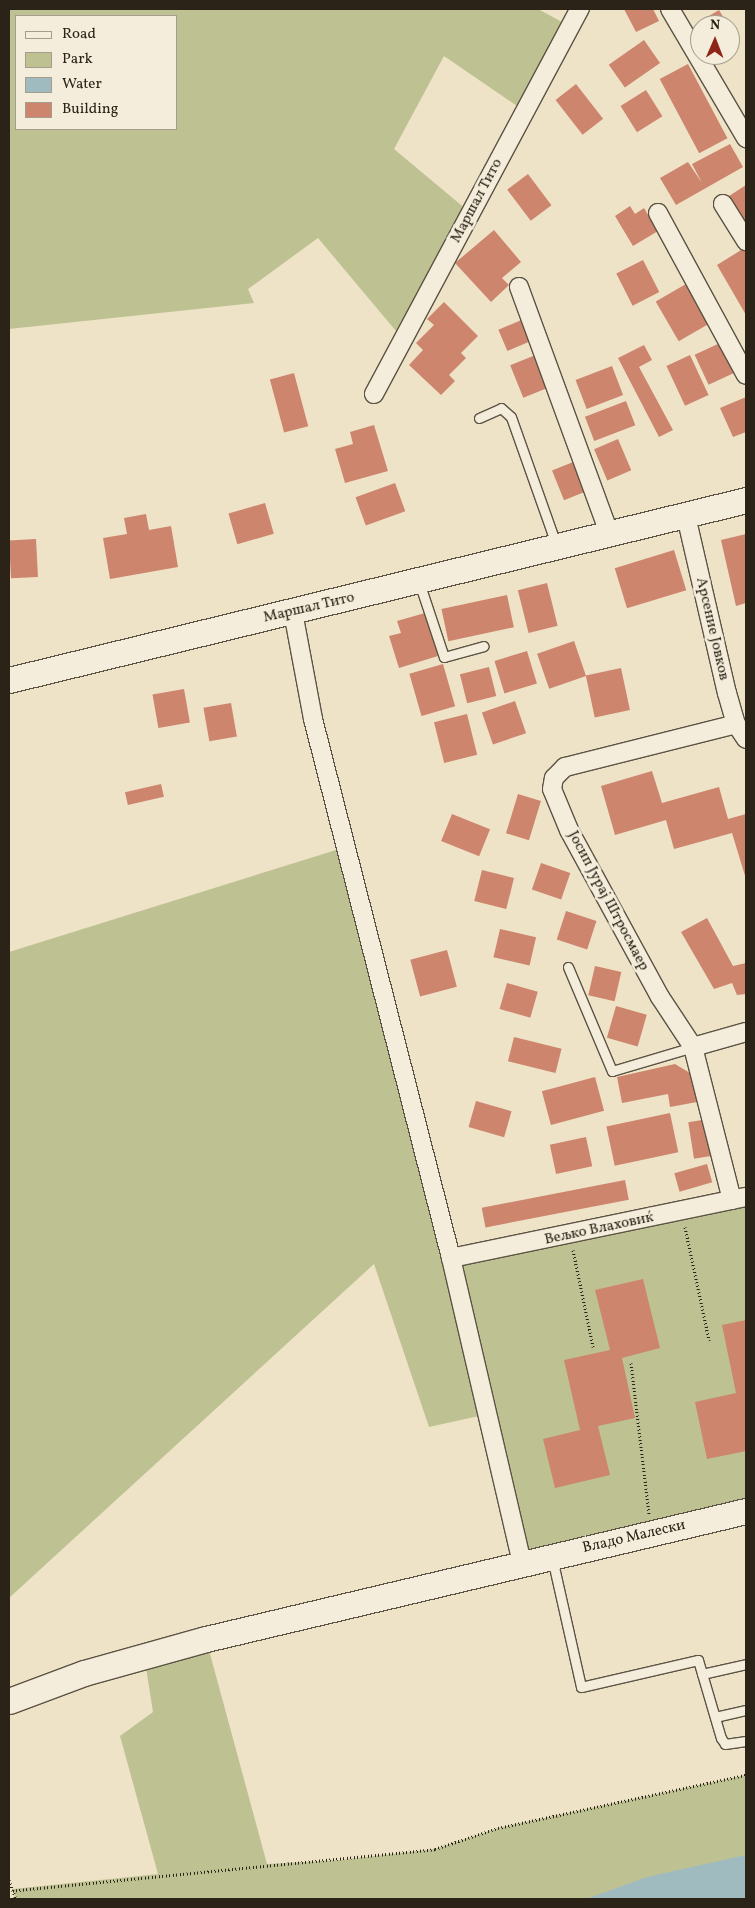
<!DOCTYPE html>
<meta charset="utf-8">
<style>
body{margin:0}
#map{position:relative;width:755px;height:1908px;overflow:hidden;background:#eee3c7;font-family:Vollkorn,serif}
div>[style]{position:absolute}
[style*='--x']{left:calc(var(--x)*1px);top:calc(var(--y)*1px);width:calc(var(--w)*1px);rotate:calc(var(--a)*1deg)}
.green>*{inset:0;background:#bec292}
.water>*{inset:0;background:#9fbbc0}
.building>*{inset:0;background:#cd856d;transform-origin:0 0}
.path>*{height:3px;margin-top:-1.5px;transform-origin:0;background:repeating-linear-gradient(90deg,#2c2318 0 1px,transparent 0 3.5px)}
.roads{filter:drop-shadow(1px 0 #5c5344) drop-shadow(-1px 0 #5c5344) drop-shadow(0 1px #5c5344) drop-shadow(0 -1px #5c5344)}
.lane>*{height:9px;margin:-4.5px;padding:0 4.5px;transform-origin:4.5px;border-radius:4.5px;background:#f4eddb}
.street>*{height:18px;margin:-9px;padding:0 9px;transform-origin:9px;border-radius:9px;background:#f4eddb}
.secondary>*{height:25px;margin:-12.5px;padding:0 12.5px;transform-origin:12.5px;border-radius:12.5px;background:#f4eddb}
span{translate:-50% -50%;white-space:nowrap;text-align:center;line-height:1.15;-webkit-text-stroke:5px #f4eddb;paint-order:stroke}
.street-label{font-size:15px;color:#2c2318}
.frame{position:absolute;inset:0;border:10px solid #2c2318;pointer-events:none}
.legend{position:absolute;left:15px;top:15px;width:162px;height:115px;box-sizing:border-box;background:#f4eddb;border:1px solid #a49c8d;margin:0;padding:6px 9px;list-style:none;font-size:15px;color:#2c2318}
.legend li{display:flex;align-items:center;gap:10px;height:25px}
.legend b{width:25px;border:1px solid #a49c8d}
.north{position:absolute;left:690px;top:15px;width:50px;height:50px;box-sizing:border-box;background:#f4eddb;border:1px solid #a49c8d;border-radius:50%;rotate:1deg;font-size:14px;font-weight:700;line-height:20px;text-align:center;color:#2c2318}
.north::after{content:'';display:block;margin:auto;width:18px;height:22px;background:#8f2418;clip-path:polygon(50% 0,100% 100%,50% 72%,0 100%)}
</style>
<div id="map">
<div class="green">
<i style="clip-path:polygon(evenodd,9px 9px,538px 9px,562px 22px,520px 108px,444px 56px,394px 149px,467px 210px,401px 337px,318px 238px,248px 289px,254px 303px,9px 329px,9px 9px,16px 16px,176px 16px,176px 129px,16px 129px,16px 16px)"></i>
<i style="clip-path:polygon(349px 846px,451px 1258px,746px 1197px,746px 1511px,522px 1563px,488px 1414px,429px 1427px,374px 1264px,9px 1598px,9px 952px)"></i>
<i style="clip-path:polygon(206px 1639px,267px 1864px,341px 1860px,435px 1849px,498px 1828px,746px 1775px,746px 1899px,16px 1899px,13px 1889px,158px 1874px,120px 1736px,153px 1712px,144px 1655px)"></i>
</div>
<div class="water">
<i style="clip-path:polygon(746px 1855px,746px 1899px,586px 1899px,647px 1877px)"></i>
</div>
<div class="building">
<i style="clip-path:polygon(624px 9px,653px 9px,659px 21px,636px 32px)"></i>
<i style="clip-path:polygon(719px 10px,728px 25px,705px 25px,702px 20px)"></i>
<i style="left:644px;top:40px;width:28px;height:43px;rotate:55deg"></i>
<i style="left:688px;top:64px;width:84px;height:32px;rotate:62deg"></i>
<i style="left:576px;top:84px;width:44px;height:26px;rotate:52deg"></i>
<i style="left:646px;top:90px;width:31px;height:30px;rotate:58deg"></i>
<i style="clip-path:polygon(730px 144px,743px 167px,676px 205px,660px 178px,688px 162px,702px 183px,692px 164px)"></i>
<i style="left:528px;top:174px;width:39px;height:26px;rotate:53deg"></i>
<i style="clip-path:polygon(746px 185px,746px 220px,741px 223px,726px 198px)"></i>
<i style="clip-path:polygon(630px 206px,635px 214px,644px 208px,658px 231px,633px 246px,615px 216px)"></i>
<i style="clip-path:polygon(494px 230px,521px 262px,502px 278px,509px 285px,491px 302px,455px 263px)"></i>
<i style="clip-path:polygon(746px 247px,746px 315px,717px 265px)"></i>
<i style="left:643px;top:260px;width:36px;height:30px;rotate:63deg"></i>
<i style="left:686px;top:284px;width:46px;height:35px;rotate:60deg"></i>
<i style="clip-path:polygon(444px 302px,478px 336px,461px 353px,466px 358px,449px 375px,455px 381px,441px 395px,409px 365px,423px 350px,416px 343px,434px 325px,427px 319px)"></i>
<i style="left:526px;top:318px;width:23px;height:30px;rotate:67deg"></i>
<i style="left:720px;top:343px;width:33px;height:28px;rotate:65deg"></i>
<i style="clip-path:polygon(644px 345px,652px 360px,639px 367px,673px 430px,659px 437px,618px 358px)"></i>
<i style="left:538px;top:354px;width:35px;height:30px;rotate:68deg"></i>
<i style="left:690px;top:355px;width:44px;height:26px;rotate:65deg"></i>
<i style="left:612px;top:366px;width:31px;height:39px;rotate:69deg"></i>
<i style="left:294px;top:373px;width:55px;height:25px;rotate:75deg"></i>
<i style="clip-path:polygon(746px 397px,746px 432px,733px 437px,720px 408px)"></i>
<i style="left:626px;top:401px;width:26px;height:44px;rotate:69deg"></i>
<i style="clip-path:polygon(374px 425px,388px 471px,345px 483px,335px 449px,353px 444px,350px 432px)"></i>
<i style="left:618px;top:439px;width:34px;height:26px;rotate:67deg"></i>
<i style="left:578px;top:460px;width:32px;height:28px;rotate:68deg"></i>
<i style="left:395px;top:483px;width:30px;height:42px;rotate:70deg"></i>
<i style="left:265px;top:503px;width:32px;height:38px;rotate:74deg"></i>
<i style="clip-path:polygon(146px 514px,149px 530px,171px 526px,178px 567px,110px 579px,103px 538px,127px 534px,124px 518px)"></i>
<i style="clip-path:polygon(746px 534px,746px 603px,736px 606px,721px 540px)"></i>
<i style="left:36px;top:539px;width:38px;height:27px;rotate:87deg"></i>
<i style="left:674px;top:550px;width:42px;height:62px;rotate:73deg"></i>
<i style="left:547px;top:583px;width:44px;height:30px;rotate:76deg"></i>
<i style="left:507px;top:595px;width:33px;height:67px;rotate:78deg"></i>
<i style="clip-path:polygon(425px 613px,438px 656px,399px 668px,389px 636px,401px 633px,397px 621px)"></i>
<i style="left:574px;top:641px;width:37px;height:39px;rotate:71deg"></i>
<i style="left:527px;top:651px;width:34px;height:34px;rotate:73deg"></i>
<i style="left:443px;top:664px;width:44px;height:35px;rotate:74deg"></i>
<i style="left:489px;top:667px;width:30px;height:30px;rotate:76deg"></i>
<i style="left:621px;top:668px;width:43px;height:36px;rotate:78deg"></i>
<i style="left:184px;top:689px;width:34px;height:32px;rotate:80deg"></i>
<i style="left:515px;top:701px;width:34px;height:35px;rotate:71deg"></i>
<i style="left:231px;top:703px;width:34px;height:28px;rotate:80deg"></i>
<i style="left:467px;top:714px;width:42px;height:34px;rotate:76deg"></i>
<i style="clip-path:polygon(652px 771px,662px 803px,719px 787px,728px 819px,746px 814px,746px 879px,732px 833px,674px 849px,666px 820px,615px 835px,601px 786px)"></i>
<i style="left:161px;top:784px;width:13px;height:37px;rotate:77deg"></i>
<i style="left:518px;top:794px;width:24px;height:41px;rotate:17deg"></i>
<i style="left:452px;top:814px;width:41px;height:29px;rotate:22deg"></i>
<i style="left:541px;top:863px;width:31px;height:28px;rotate:19deg"></i>
<i style="left:482px;top:870px;width:33px;height:32px;rotate:14deg"></i>
<i style="left:566px;top:911px;width:32px;height:30px;rotate:18deg"></i>
<i style="clip-path:polygon(707px 918px,733px 966px,746px 963px,746px 994px,737px 995px,732px 983px,714px 989px,681px 932px)"></i>
<i style="left:500px;top:929px;width:37px;height:29px;rotate:13deg"></i>
<i style="left:447px;top:950px;width:38px;height:38px;rotate:75deg"></i>
<i style="left:595px;top:966px;width:27px;height:30px;rotate:13deg"></i>
<i style="left:507px;top:983px;width:32px;height:27px;rotate:16deg"></i>
<i style="left:616px;top:1006px;width:32px;height:33px;rotate:16deg"></i>
<i style="left:514px;top:1037px;width:49px;height:25px;rotate:14deg"></i>
<i style="clip-path:polygon(675px 1064px,690px 1073px,697px 1102px,670px 1107px,668px 1094px,622px 1103px,617px 1077px)"></i>
<i style="left:595px;top:1077px;width:35px;height:55px;rotate:75deg"></i>
<i style="left:476px;top:1101px;width:37px;height:27px;rotate:16deg"></i>
<i style="left:670px;top:1113px;width:40px;height:65px;rotate:78deg"></i>
<i style="left:708px;top:1119px;width:37px;height:20px;rotate:81deg"></i>
<i style="left:586px;top:1137px;width:30px;height:37px;rotate:78deg"></i>
<i style="left:707px;top:1164px;width:19px;height:34px;rotate:74deg"></i>
<i style="left:625px;top:1180px;width:20px;height:146px;rotate:79deg"></i>
<i style="clip-path:polygon(643px 1279px,660px 1348px,622px 1358px,635px 1418px,598px 1426px,610px 1475px,555px 1488px,543px 1439px,580px 1430px,564px 1360px,610px 1350px,595px 1290px)"></i>
<i style="clip-path:polygon(746px 1320px,746px 1451px,707px 1459px,695px 1402px,736px 1393px,722px 1325px)"></i>
</div>
<div class="path">
<i style="--x:685;--y:1227;--w:116;--a:78"></i>
<i style="--x:573;--y:1250;--w:99;--a:78.3"></i>
<i style="--x:631;--y:1363;--w:152;--a:83.2"></i>
<i style="--x:9;--y:1880;--w:20;--a:70"></i>
<i style="--x:9;--y:1891;--w:428;--a:-5.6"></i>
<i style="--x:435;--y:1849;--w:66;--a:-18.4"></i>
<i style="--x:498;--y:1828;--w:254;--a:-12.1"></i>
</div>
<div class="roads">
<div class="lane">
<i style="--x:479;--y:418;--w:24;--a:-24"></i>
<i style="--x:501;--y:408;--w:13;--a:42"></i>
<i style="--x:511;--y:417;--w:135;--a:70.5"></i>
<i style="--x:419;--y:582;--w:79;--a:71.6"></i>
<i style="--x:444;--y:657;--w:41;--a:-15.4"></i>
<i style="--x:568;--y:967;--w:113;--a:67.1"></i>
<i style="--x:612;--y:1071;--w:84;--a:-16.5"></i>
<i style="--x:552;--y:1558;--w:132;--a:77.3"></i>
<i style="--x:581;--y:1687;--w:120;--a:-13"></i>
<i style="--x:698;--y:1660;--w:81;--a:73.6"></i>
<i style="--x:721;--y:1738;--w:7;--a:56"></i>
<i style="--x:725;--y:1744;--w:21;--a:-8"></i>
<i style="--x:702;--y:1674;--w:45;--a:-12.8"></i>
<i style="--x:715;--y:1717;--w:32;--a:-13"></i>
</div>
<div class="street">
<i style="--x:670;--y:9;--w:150;--a:59.5"></i>
<i style="--x:723;--y:204;--w:44;--a:58.1"></i>
<i style="--x:658;--y:213;--w:184;--a:61.5"></i>
<i style="--x:519;--y:287;--w:264;--a:69.9"></i>
<i style="--x:374;--y:394;--w:437;--a:-61.9"></i>
<i style="--x:686;--y:516;--w:182;--a:77"></i>
<i style="--x:727;--y:693;--w:32;--a:74"></i>
<i style="--x:736;--y:724;--w:18;--a:56"></i>
<i style="--x:293;--y:612;--w:109;--a:79.4"></i>
<i style="--x:313;--y:719;--w:556;--a:75.64"></i>
<i style="--x:451;--y:1258;--w:313;--a:76.9"></i>
<i style="--x:693;--y:1047;--w:55;--a:-15.8"></i>
<i style="--x:732;--y:1200;--w:158;--a:-104.3"></i>
<i style="--x:693;--y:1047;--w:60;--a:-123.4"></i>
<i style="--x:660;--y:997;--w:190;--a:-118.6"></i>
<i style="--x:569;--y:830;--w:44;--a:-112.5"></i>
<i style="--x:552;--y:789;--w:11;--a:-80"></i>
<i style="--x:554;--y:778;--w:16;--a:-45"></i>
<i style="--x:565;--y:767;--w:176;--a:-14.1"></i>
<i style="--x:451;--y:1258;--w:301;--a:-11.7"></i>
</div>
<div class="secondary">
<i style="--x:9;--y:680;--w:759;--a:-13.72"></i>
<i style="--x:9;--y:1701;--w:80;--a:-20.5"></i>
<i style="--x:84;--y:1673;--w:127;--a:-15.6"></i>
<i style="--x:206;--y:1639;--w:555;--a:-13.34"></i>
</div>
</div>
<div class="street-label">
<span style="left:477px;top:201px;rotate:-62deg">Маршал Тито</span>
<span style="left:309px;top:608px;rotate:-13deg">Маршал Тито</span>
<span style="left:712px;top:629px;rotate:77deg">Арсение Јовков</span>
<span style="left:608px;top:901px;rotate:62deg">Јосип Јурај Штросмаер</span>
<span style="left:599px;top:1229px;rotate:-12deg">Вељко Влаховиќ</span>
<span style="left:634px;top:1537px;rotate:-13deg">Владо Малески</span>
</div>
<div class="frame"></div>
<ul class="legend">
<li><b style="height:6px;background:#f4eddb"></b>Road</li>
<li><b style="height:14px;background:#bec292"></b>Park</li>
<li><b style="height:14px;background:#9fbbc0"></b>Water</li>
<li><b style="height:14px;background:#cd856d"></b>Building</li>
</ul>
<div class="north">N</div>
</div>
